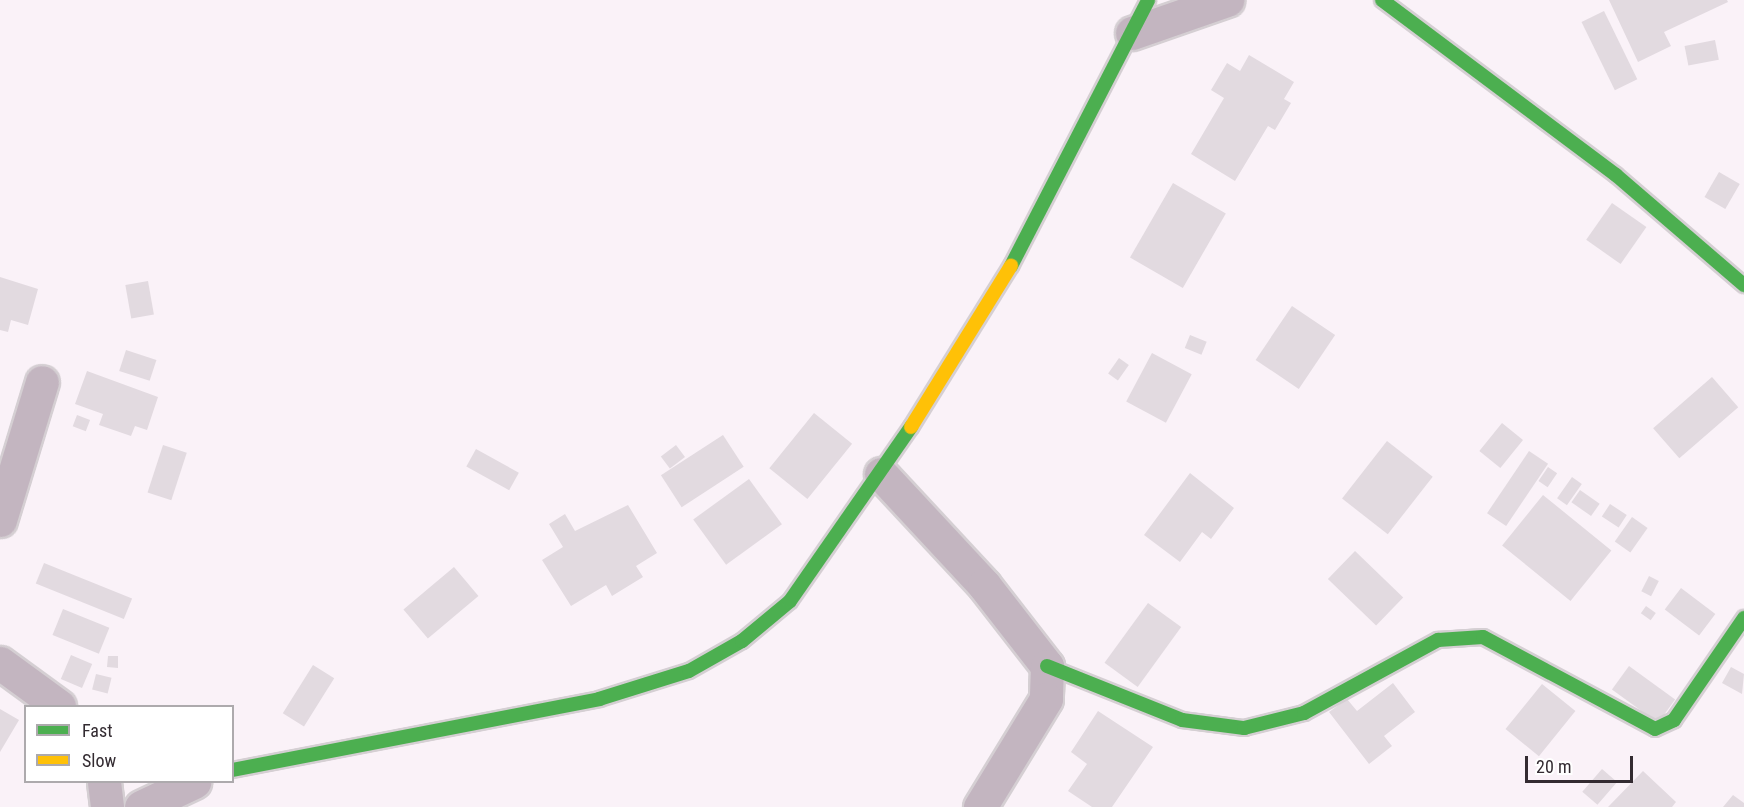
<!DOCTYPE html>
<style>
body{margin:0}
#map{position:relative;width:1744px;height:807px;overflow:hidden;background:#faf2f8;font-family:"Roboto Condensed",sans-serif}
div>[style]{position:absolute}
[style*='--x']{left:calc(var(--x)*1px);top:calc(var(--y)*1px);width:calc(var(--w)*1px);rotate:calc(var(--a)*1deg)}
.building>*{inset:0;background:#e2dae0;transform-origin:0 0}
.roads{filter:drop-shadow(2px 0 #d5cfd3) drop-shadow(-2px 0 #d5cfd3) drop-shadow(0 2px #d5cfd3) drop-shadow(0 -2px #d5cfd3)}
.street>*{height:33px;margin:-16.5px;padding:0 16.5px;transform-origin:16.5px;border-radius:16.5px;background:#c3b5c0}
.fast>*{height:14px;margin:-7px;padding:0 7px;transform-origin:7px;border-radius:7px;background:#4caf50}
.slow>*{height:14px;margin:-7px;padding:0 7px;transform-origin:7px;border-radius:7px;background:#ffc107}
span{translate:-50% -50%;white-space:nowrap;text-align:center;line-height:1.15;-webkit-text-stroke:5px #fff;paint-order:stroke}
.legend{position:absolute;left:24px;top:705px;width:210px;height:78px;box-sizing:border-box;background:#fff;border:2px solid #adaaad;margin:0;padding:8px 10px;list-style:none;font-size:18px;color:#332b31}
.legend li{display:flex;align-items:center;gap:12px;height:30px}
.legend b{width:30px;border:2px solid #adaaad}
.scale{position:absolute;left:1525px;top:756px;width:108px;height:27px;box-sizing:border-box;border:3px solid #332b31;border-top:0;padding-left:8px;font-size:18px;line-height:21px;white-space:nowrap;color:#332b31;-webkit-text-stroke:4px #fff;paint-order:stroke}
</style>
<div id="map">
<div class="building">
<i style="clip-path:polygon(1609px 0,1727px 0,1728px 2px,1664px 32px,1671px 46px,1638px 62px)"></i>
<i style="left:1604px;top:11px;width:76px;height:25px;rotate:64deg"></i>
<i style="left:1715px;top:40px;width:20px;height:31px;rotate:79deg"></i>
<i style="clip-path:polygon(1249px 55px,1294px 82px,1284px 99px,1291px 103px,1275px 130px,1268px 126px,1235px 181px,1191px 154px,1224px 98px,1211px 90px,1227px 63px,1240px 71px)"></i>
<i style="left:1719px;top:172px;width:24px;height:29px;rotate:30deg"></i>
<i style="left:1173px;top:183px;width:61px;height:86px;rotate:30deg"></i>
<i style="left:1612px;top:203px;width:42px;height:45px;rotate:35deg"></i>
<i style="clip-path:polygon(0 277px,38px 289px,28px 325px,11px 320px,8px 332px,0 330px)"></i>
<i style="left:148px;top:281px;width:34px;height:23px;rotate:80deg"></i>
<i style="left:1292px;top:306px;width:52px;height:65px;rotate:34deg"></i>
<i style="left:1190px;top:335px;width:18px;height:14px;rotate:22deg"></i>
<i style="left:126px;top:350px;width:32px;height:22px;rotate:18deg"></i>
<i style="left:1152px;top:353px;width:45px;height:55px;rotate:28deg"></i>
<i style="left:1119px;top:358px;width:12px;height:19px;rotate:35deg"></i>
<i style="clip-path:polygon(87px 371px,158px 397px,147px 430px,135px 426px,131px 436px,99px 425px,103px 414px,75px 404px)"></i>
<i style="left:1712px;top:377px;width:40px;height:78px;rotate:49deg"></i>
<i style="left:814px;top:413px;width:49px;height:71px;rotate:39deg"></i>
<i style="left:77px;top:415px;width:14px;height:12px;rotate:21deg"></i>
<i style="left:1502px;top:423px;width:27px;height:36px;rotate:39deg"></i>
<i style="left:723px;top:435px;width:38px;height:74px;rotate:57deg"></i>
<i style="left:1387px;top:441px;width:58px;height:73px;rotate:38deg"></i>
<i style="left:163px;top:445px;width:25px;height:50px;rotate:18deg"></i>
<i style="left:676px;top:445px;width:15px;height:19px;rotate:53deg"></i>
<i style="left:476px;top:449px;width:49px;height:20px;rotate:29deg"></i>
<i style="left:1529px;top:451px;width:23px;height:75px;rotate:34deg"></i>
<i style="left:1548px;top:467px;width:11px;height:17px;rotate:34deg"></i>
<i style="clip-path:polygon(1190px 473px,1234px 508px,1211px 539px,1202px 532px,1180px 562px,1144px 535px)"></i>
<i style="left:1572px;top:477px;width:12px;height:26px;rotate:35deg"></i>
<i style="left:749px;top:479px;width:56px;height:69px;rotate:54deg"></i>
<i style="left:1580px;top:490px;width:24px;height:15px;rotate:35deg"></i>
<i style="left:1543px;top:495px;width:88px;height:65px;rotate:39deg"></i>
<i style="left:1610px;top:504px;width:20px;height:15px;rotate:33deg"></i>
<i style="clip-path:polygon(628px 505px,657px 553px,636px 566px,643px 577px,612px 596px,606px 585px,571px 606px,542px 560px,563px 547px,549px 524px,565px 514px,575px 531px)"></i>
<i style="left:1632px;top:517px;width:19px;height:30px;rotate:35deg"></i>
<i style="left:1355px;top:551px;width:67px;height:39px;rotate:44deg"></i>
<i style="left:44px;top:563px;width:95px;height:22px;rotate:22deg"></i>
<i style="left:454px;top:567px;width:38px;height:66px;rotate:50deg"></i>
<i style="left:1649px;top:576px;width:11px;height:17px;rotate:27deg"></i>
<i style="left:1681px;top:588px;width:43px;height:27px;rotate:37deg"></i>
<i style="left:1148px;top:603px;width:41px;height:74px;rotate:36deg"></i>
<i style="left:1646px;top:606px;width:12px;height:9px;rotate:35deg"></i>
<i style="left:63px;top:609px;width:50px;height:28px;rotate:22deg"></i>
<i style="left:71px;top:655px;width:23px;height:26px;rotate:23deg"></i>
<i style="clip-path:polygon(108px 656px,118px 656px,118px 668px,107px 667px)"></i>
<i style="left:313px;top:665px;width:25px;height:57px;rotate:32deg"></i>
<i style="left:1629px;top:666px;width:57px;height:29px;rotate:36deg"></i>
<i style="clip-path:polygon(1731px 667px,1744px 674px,1742px 694px,1722px 683px)"></i>
<i style="left:96px;top:674px;width:16px;height:16px;rotate:14deg"></i>
<i style="clip-path:polygon(1393px 683px,1415px 712px,1384px 736px,1392px 746px,1369px 764px,1329px 712px,1347px 699px,1357px 711px)"></i>
<i style="left:1542px;top:684px;width:43px;height:58px;rotate:39deg"></i>
<i style="clip-path:polygon(0 709px,19px 720px,0 752px)"></i>
<i style="clip-path:polygon(1098px 711px,1153px 747px,1112px 807px,1092px 807px,1068px 791px,1087px 764px,1071px 752px)"></i>
<i style="left:1602px;top:769px;width:20px;height:30px;rotate:41deg"></i>
<i style="clip-path:polygon(1643px 771px,1676px 802px,1672px 807px,1608px 807px)"></i>
<i style="clip-path:polygon(1733px 795px,1744px 803px,1744px 807px,1723px 807px)"></i>
</div>
<div class="roads">
<div class="street">
<i style="--x:1132;--y:33;--w:101;--a:-19.2"></i>
<i style="--x:881;--y:474;--w:151;--a:47.1"></i>
<i style="--x:984;--y:585;--w:103;--a:52.1"></i>
<i style="--x:1047;--y:666;--w:33;--a:92"></i>
<i style="--x:1046;--y:699;--w:127;--a:121.4"></i>
<i style="--x:0;--y:520;--w:144;--a:-73.1"></i>
<i style="--x:0;--y:663;--w:73;--a:36.1"></i>
<i style="--x:104;--y:782;--w:25;--a:83"></i>
<i style="--x:141;--y:807;--w:59;--a:-25.3"></i>
</div>
<div class="fast">
<i style="--x:1382;--y:0;--w:292;--a:36.8"></i>
<i style="--x:1616;--y:175;--w:169;--a:40.7"></i>
<i style="--x:1011;--y:266;--w:299;--a:-62.7"></i>
<i style="--x:1047;--y:666;--w:145;--a:21.8"></i>
<i style="--x:1182;--y:720;--w:63;--a:7.4"></i>
<i style="--x:1244;--y:728;--w:62;--a:-14"></i>
<i style="--x:1304;--y:713;--w:153;--a:-28.6"></i>
<i style="--x:1438;--y:640;--w:45;--a:-3.8"></i>
<i style="--x:1483;--y:637;--w:195;--a:28.1"></i>
<i style="--x:1655;--y:729;--w:21;--a:-25"></i>
<i style="--x:1674;--y:720;--w:124;--a:-55.5"></i>
<i style="--x:232;--y:770;--w:374;--a:-10.9"></i>
<i style="--x:599;--y:699;--w:94;--a:-17.3"></i>
<i style="--x:689;--y:671;--w:61;--a:-29.5"></i>
<i style="--x:742;--y:641;--w:62;--a:-39.8"></i>
<i style="--x:790;--y:601;--w:212;--a:-55.2"></i>
</div>
<div class="slow">
<i style="--x:911;--y:427;--w:190;--a:-58.2"></i>
</div>
</div>
<ul class="legend">
<li><b style="height:8px;background:#4caf50"></b>Fast</li>
<li><b style="height:8px;background:#ffc107"></b>Slow</li>
</ul>
<div class="scale">20 m</div>
</div>
